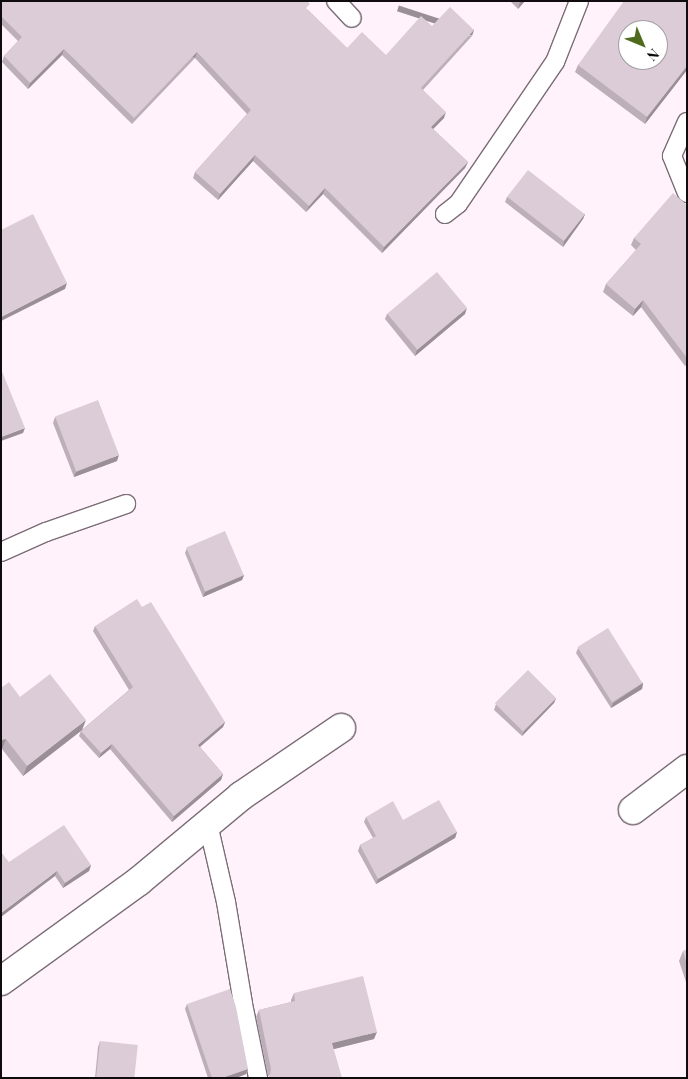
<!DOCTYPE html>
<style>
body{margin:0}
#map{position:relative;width:688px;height:1079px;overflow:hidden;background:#fff2fb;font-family:"Playfair Display",serif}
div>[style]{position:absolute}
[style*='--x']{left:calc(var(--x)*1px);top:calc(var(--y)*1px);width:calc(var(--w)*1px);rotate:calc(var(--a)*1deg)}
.roads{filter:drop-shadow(1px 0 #7b6d77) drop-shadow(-1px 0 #7b6d77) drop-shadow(0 1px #7b6d77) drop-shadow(0 -1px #7b6d77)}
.lane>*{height:18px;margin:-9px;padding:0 9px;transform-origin:9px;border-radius:9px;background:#fff}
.street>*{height:28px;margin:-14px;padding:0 14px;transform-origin:14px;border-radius:14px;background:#fff}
.wall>*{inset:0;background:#bdafb9}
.shaded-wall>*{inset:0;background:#9a8f96;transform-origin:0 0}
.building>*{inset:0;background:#dcccd7;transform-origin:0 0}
span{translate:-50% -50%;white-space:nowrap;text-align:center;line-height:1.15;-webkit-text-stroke:4px #fff;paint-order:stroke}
.frame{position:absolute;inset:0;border:2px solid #100b0f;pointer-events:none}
.north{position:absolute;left:618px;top:20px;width:50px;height:50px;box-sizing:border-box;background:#fff;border:1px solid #9f9d9f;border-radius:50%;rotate:135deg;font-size:14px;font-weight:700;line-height:20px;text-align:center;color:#100b0f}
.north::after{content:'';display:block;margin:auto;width:18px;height:22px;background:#506a1c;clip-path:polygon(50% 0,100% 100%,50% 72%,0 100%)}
</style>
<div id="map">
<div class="roads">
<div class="lane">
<i style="--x:336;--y:1;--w:23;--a:47"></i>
<i style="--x:687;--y:122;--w:37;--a:114"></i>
<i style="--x:672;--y:156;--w:40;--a:68"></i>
<i style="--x:445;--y:214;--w:16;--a:-38"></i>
<i style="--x:458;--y:204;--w:172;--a:-55.7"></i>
<i style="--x:555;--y:62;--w:66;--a:-68.5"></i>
<i style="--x:1;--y:552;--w:49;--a:-24"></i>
<i style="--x:46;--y:532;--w:85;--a:-19.3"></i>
<i style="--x:208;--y:824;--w:80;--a:77"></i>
<i style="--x:226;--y:902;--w:103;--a:80.5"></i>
<i style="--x:243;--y:1004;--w:76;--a:78.5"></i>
</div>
<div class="street">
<i style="--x:633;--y:810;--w:68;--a:-37.2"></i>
<i style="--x:1;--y:981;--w:170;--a:-35.9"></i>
<i style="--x:139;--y:881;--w:133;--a:-39.8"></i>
<i style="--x:241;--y:796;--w:121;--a:-34.2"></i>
</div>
</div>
<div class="wall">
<i style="clip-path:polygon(1px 1px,308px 10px,347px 48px,386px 55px,432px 26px,472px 36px,423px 90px,444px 118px,433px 129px,468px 162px,465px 168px,382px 253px,323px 194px,306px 212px,253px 161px,218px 200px,193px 178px,195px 172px,247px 114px,195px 58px,132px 124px,62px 55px,28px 89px,2px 62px,4px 56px,18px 41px,1px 24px)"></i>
<i style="clip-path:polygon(510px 1px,525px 1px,518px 9px)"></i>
<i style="clip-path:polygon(687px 1px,687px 70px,645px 124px,575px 72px,578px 65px)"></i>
<i style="clip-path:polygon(507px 197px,585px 214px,583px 219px,563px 247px,505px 202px)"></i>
<i style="clip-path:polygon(687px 205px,687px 365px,685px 366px,641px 307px,633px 316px,603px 292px,606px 284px,636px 250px,631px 245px,634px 238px)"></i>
<i style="clip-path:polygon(387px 314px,465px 314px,415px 356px,385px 319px)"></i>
<i style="clip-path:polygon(55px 417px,117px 461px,74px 477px,53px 423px)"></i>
<i style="clip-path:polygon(187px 548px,244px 575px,242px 580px,203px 597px,185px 553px)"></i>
<i style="clip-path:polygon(95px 626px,225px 722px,223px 727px,200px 747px,223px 774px,221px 780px,172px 822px,110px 749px,99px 758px,79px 736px,81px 731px,23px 776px,2px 749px,1px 750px,1px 688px,83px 729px,129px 690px,93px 631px)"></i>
<i style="clip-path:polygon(578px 648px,643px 683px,642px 689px,611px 708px,576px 653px)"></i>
<i style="clip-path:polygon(556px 698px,554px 703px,522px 736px,494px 710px,496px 704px)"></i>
<i style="clip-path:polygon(366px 817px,403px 820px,457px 832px,455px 838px,376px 884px,358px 851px,360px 845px,373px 838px,364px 822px)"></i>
<i style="clip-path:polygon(9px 862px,91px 865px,89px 871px,63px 888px,55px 876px)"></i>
<i style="clip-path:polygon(687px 950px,687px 985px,679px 961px,683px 951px)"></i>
<i style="clip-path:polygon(294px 993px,374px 1039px,334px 1049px,268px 1076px,256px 1017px,259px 1010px,291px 1002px,291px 1000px)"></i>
<i style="clip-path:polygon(187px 1004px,248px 1069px,246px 1074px,236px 1078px,208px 1078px,185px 1009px)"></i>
<i style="clip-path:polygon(100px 1041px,135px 1078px,95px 1078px,98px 1047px)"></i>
</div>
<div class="shaded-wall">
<i style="clip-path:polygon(521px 1px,525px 1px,518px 9px,520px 2px)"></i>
<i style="left:474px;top:30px;width:6px;height:79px;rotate:108deg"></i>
<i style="clip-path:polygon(64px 49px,62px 55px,28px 89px,30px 83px)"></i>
<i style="left:197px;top:52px;width:6px;height:91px;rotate:108deg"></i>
<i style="clip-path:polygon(687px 66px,687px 70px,645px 124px,647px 117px)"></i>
<i style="clip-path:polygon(446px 112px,444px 118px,429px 133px,431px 127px)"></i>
<i style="clip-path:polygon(255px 155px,253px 161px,218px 200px,220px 194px)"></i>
<i style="clip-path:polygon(468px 162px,465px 168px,382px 253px,384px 247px)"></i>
<i style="clip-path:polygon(325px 188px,323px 194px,306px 212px,309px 206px)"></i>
<i style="clip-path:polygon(585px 214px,583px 219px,563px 247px,564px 241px)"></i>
<i style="clip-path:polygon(67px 283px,65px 289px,1px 321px,1px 317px)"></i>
<i style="clip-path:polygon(643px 300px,641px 307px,633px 316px,635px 309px)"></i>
<i style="clip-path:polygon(467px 308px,465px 314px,415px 356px,417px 350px)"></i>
<i style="clip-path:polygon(25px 428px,23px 433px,1px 441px,1px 437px)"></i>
<i style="clip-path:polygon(119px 455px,117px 461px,74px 477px,76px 472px)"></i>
<i style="clip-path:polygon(244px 575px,242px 580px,203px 597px,205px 592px)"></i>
<i style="clip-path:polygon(643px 683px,642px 689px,611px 708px,613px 703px)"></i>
<i style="clip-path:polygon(556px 698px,554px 703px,522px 736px,524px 731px)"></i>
<i style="clip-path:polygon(86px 720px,82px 730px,23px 776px,27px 766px)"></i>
<i style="clip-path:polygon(225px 722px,223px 727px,196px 750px,198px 745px)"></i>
<i style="clip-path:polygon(6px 739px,2px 749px,1px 750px,1px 740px)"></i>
<i style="clip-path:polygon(112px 744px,110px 749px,99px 758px,101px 753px)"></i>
<i style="clip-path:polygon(223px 774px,221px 780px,172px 822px,174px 816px)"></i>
<i style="clip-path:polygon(457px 832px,455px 838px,376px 884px,378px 879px)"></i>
<i style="clip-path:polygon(91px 865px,89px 871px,63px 888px,65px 883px)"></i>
<i style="clip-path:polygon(57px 871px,55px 876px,1px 917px,1px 913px)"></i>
<i style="clip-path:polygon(377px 1032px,374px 1039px,330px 1050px,332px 1043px)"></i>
<i style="clip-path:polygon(248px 1069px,246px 1074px,236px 1078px,222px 1078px)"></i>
</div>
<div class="building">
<i style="clip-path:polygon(1px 1px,307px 1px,310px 4px,306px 8px,347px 48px,362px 32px,386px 55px,421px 16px,432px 26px,450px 7px,474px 30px,421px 88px,446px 112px,431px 127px,468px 162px,384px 247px,325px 188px,309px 206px,255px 155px,220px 194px,195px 172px,251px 110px,197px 52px,134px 118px,64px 49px,30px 83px,4px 56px,22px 37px,1px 16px)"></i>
<i style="clip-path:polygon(evenodd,624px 1px,687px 1px,687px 66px,647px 117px,578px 65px,624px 1px,628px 30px,658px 30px,658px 60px,628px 60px,628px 30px)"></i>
<i style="left:528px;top:170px;width:72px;height:34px;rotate:38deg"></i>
<i style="clip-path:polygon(673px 193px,687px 205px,687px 358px,643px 300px,635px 309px,606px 284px,641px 244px,634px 238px)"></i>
<i style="clip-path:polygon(33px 214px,67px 283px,1px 317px,1px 230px)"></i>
<i style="left:437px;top:272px;width:47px;height:65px;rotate:50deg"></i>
<i style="clip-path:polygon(1px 369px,25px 428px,1px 437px)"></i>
<i style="left:98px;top:400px;width:59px;height:46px;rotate:69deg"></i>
<i style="left:225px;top:531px;width:48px;height:42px;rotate:67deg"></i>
<i style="clip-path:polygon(137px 599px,142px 607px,151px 602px,225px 722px,198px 745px,223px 774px,174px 816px,112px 744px,101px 753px,81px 731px,133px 687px,95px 626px)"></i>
<i style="left:608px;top:628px;width:65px;height:36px;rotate:58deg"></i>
<i style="left:528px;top:670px;width:40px;height:47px;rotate:45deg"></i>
<i style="clip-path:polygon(50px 674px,86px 720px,27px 766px,6px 739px,1px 740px,1px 688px,9px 682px,20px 697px)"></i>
<i style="clip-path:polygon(439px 800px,457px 832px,378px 879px,360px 845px,376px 836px,366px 817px,393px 801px,403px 820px)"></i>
<i style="clip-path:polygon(64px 825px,91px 865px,65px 883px,57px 871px,1px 913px,1px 852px,9px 862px)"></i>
<i style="clip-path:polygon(687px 950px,687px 964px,683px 951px)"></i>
<i style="clip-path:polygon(363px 976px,377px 1032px,332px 1043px,342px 1078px,267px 1078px,270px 1075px,271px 1069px,259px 1010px,295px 1001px,294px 993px)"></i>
<i style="clip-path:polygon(230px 989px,236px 1007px,248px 1069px,222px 1078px,212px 1078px,187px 1004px)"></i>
<i style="left:100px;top:1041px;width:38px;height:37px;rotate:6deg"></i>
</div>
<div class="frame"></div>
<div class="north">N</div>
</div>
